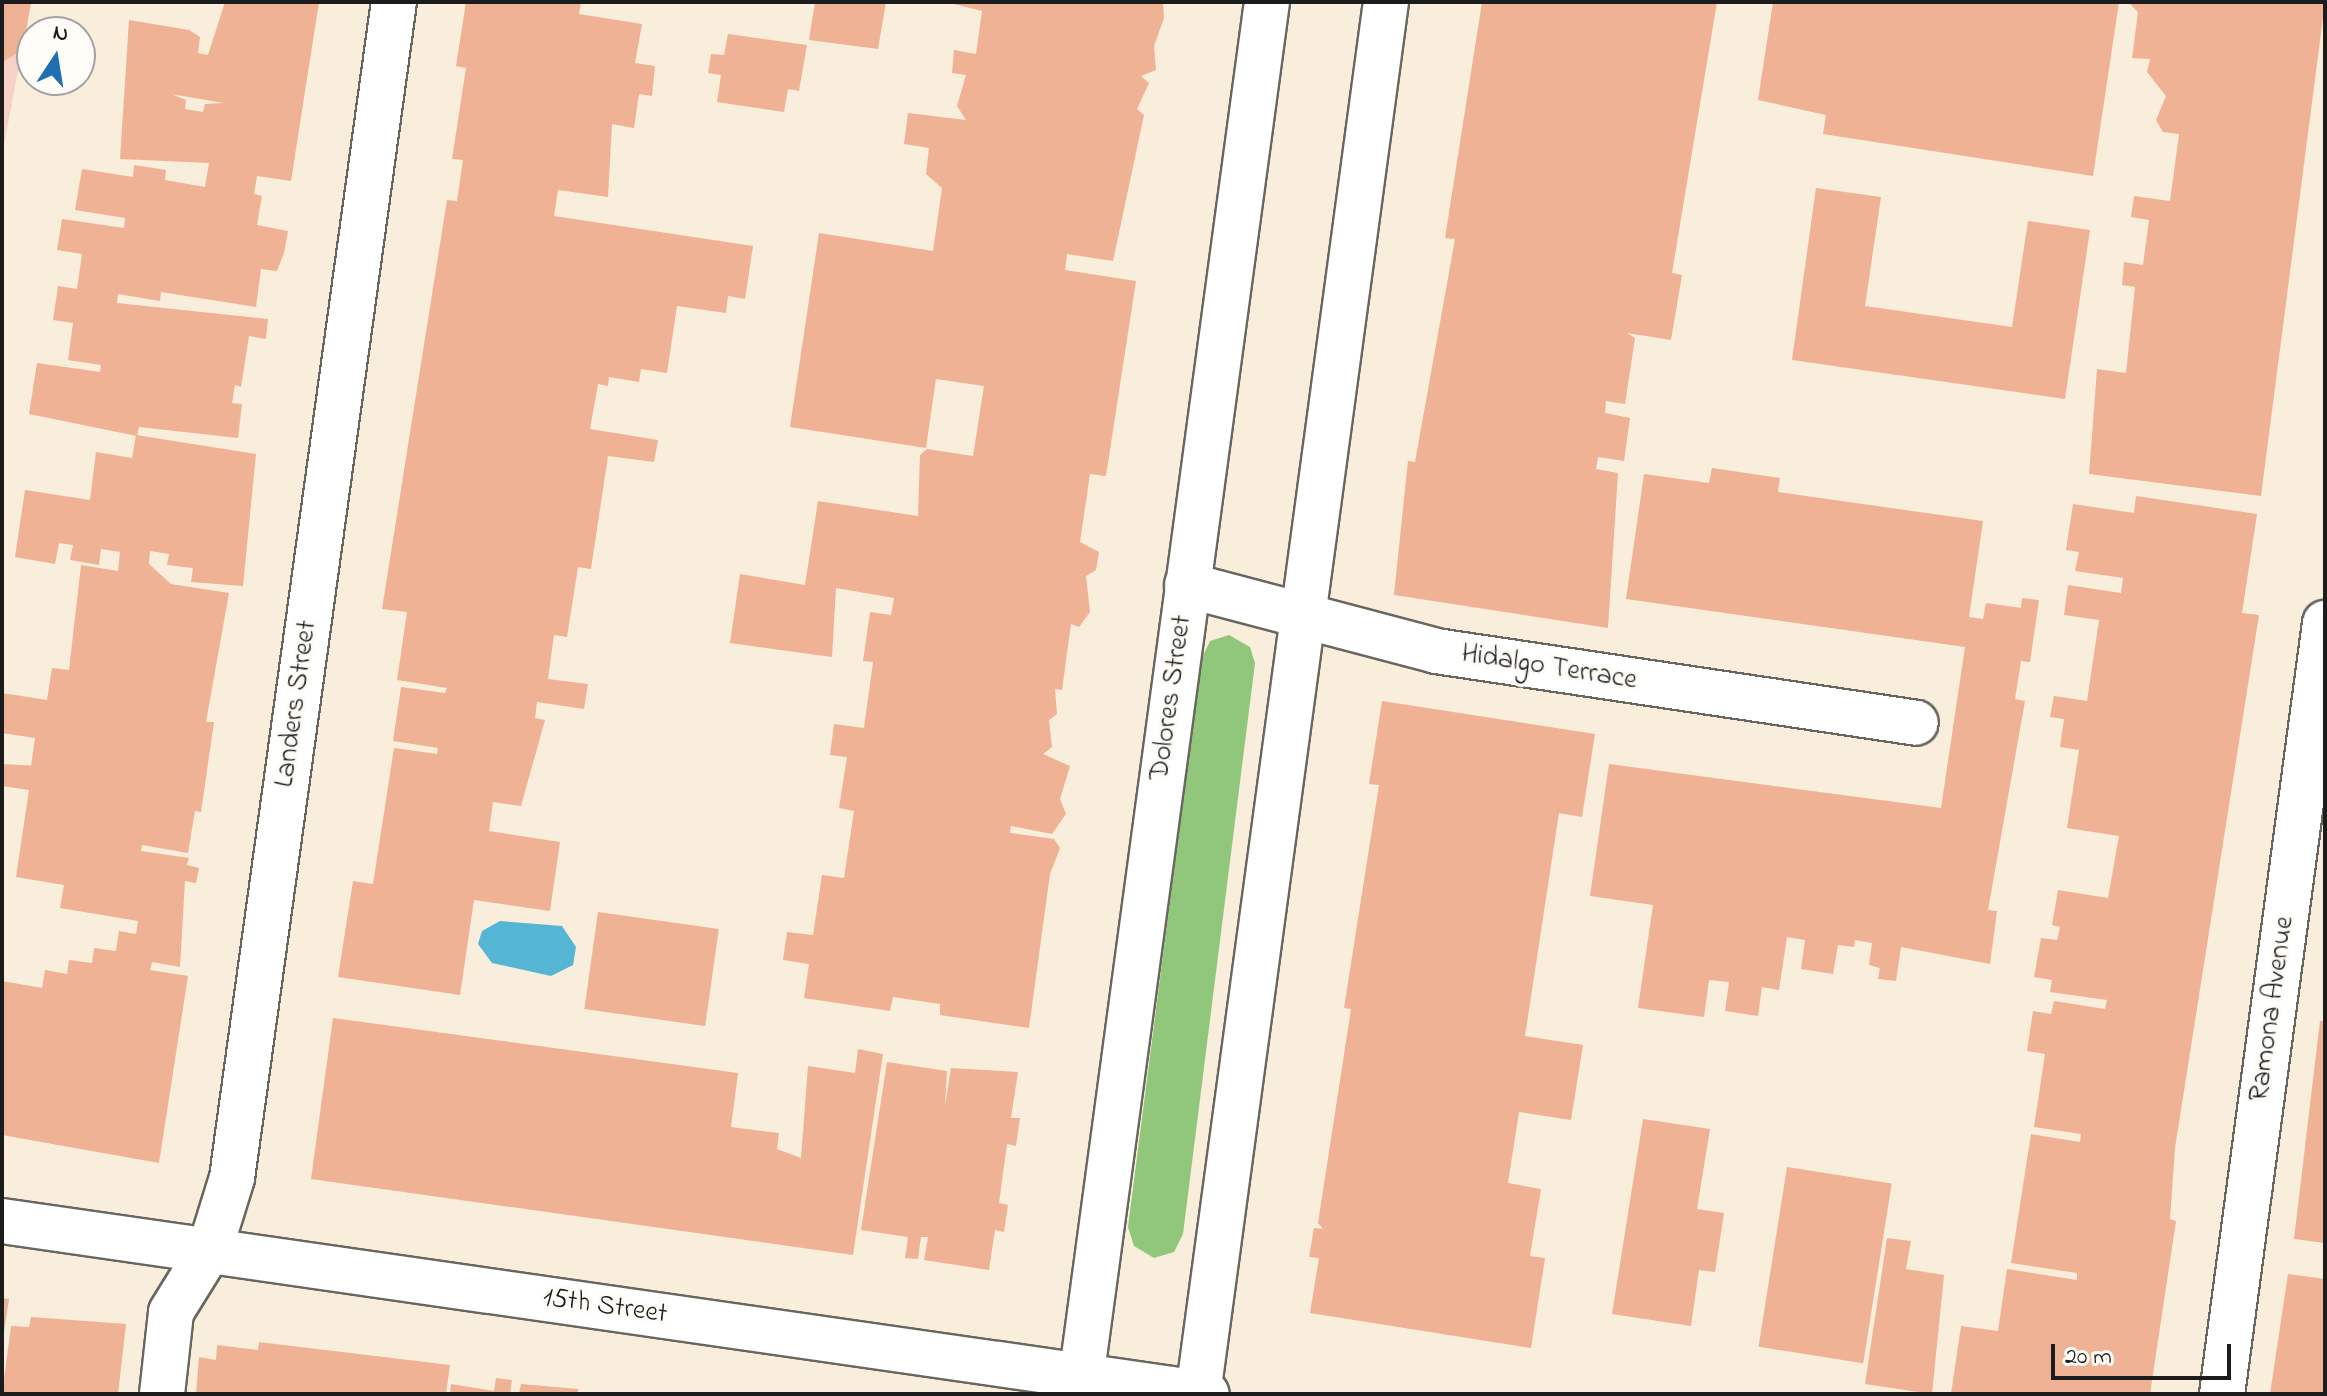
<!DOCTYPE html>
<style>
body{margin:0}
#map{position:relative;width:2327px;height:1396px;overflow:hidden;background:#f9eddc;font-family:"Indie Flower",sans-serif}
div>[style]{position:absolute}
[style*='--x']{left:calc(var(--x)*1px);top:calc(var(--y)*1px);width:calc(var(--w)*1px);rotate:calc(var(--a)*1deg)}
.built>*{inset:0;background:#f7d1c8}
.green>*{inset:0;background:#90c77a}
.water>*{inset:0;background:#55b5d4}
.building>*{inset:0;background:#efb294;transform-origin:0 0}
.roads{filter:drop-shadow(2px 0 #69655f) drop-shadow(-2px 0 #69655f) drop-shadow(0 2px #69655f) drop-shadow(0 -2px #69655f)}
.street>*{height:44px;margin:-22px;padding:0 22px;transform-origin:22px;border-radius:22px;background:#fff}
.secondary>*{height:44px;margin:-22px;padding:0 22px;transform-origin:22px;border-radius:22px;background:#fff}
span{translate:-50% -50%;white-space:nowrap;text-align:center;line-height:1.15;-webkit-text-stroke:7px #fdfcf7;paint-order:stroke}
.street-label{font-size:28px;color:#1c1c1c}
.frame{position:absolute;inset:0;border:4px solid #1c1c1c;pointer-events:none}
.north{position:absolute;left:16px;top:16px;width:80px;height:80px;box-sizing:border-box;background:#fdfcf7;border:2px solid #a3a29f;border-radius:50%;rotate:12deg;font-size:22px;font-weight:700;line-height:32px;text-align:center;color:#1c1c1c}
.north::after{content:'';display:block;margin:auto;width:28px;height:36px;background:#1f6fb2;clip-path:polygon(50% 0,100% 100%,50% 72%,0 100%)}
.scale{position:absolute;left:2051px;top:1344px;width:180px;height:36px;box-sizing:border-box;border:4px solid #1c1c1c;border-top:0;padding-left:10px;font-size:24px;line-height:28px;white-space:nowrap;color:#1c1c1c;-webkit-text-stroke:6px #fdfcf7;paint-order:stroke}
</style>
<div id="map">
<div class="built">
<i style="clip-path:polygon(2px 2px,31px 2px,2px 155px)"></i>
</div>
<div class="green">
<i style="clip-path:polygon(1229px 635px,1250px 647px,1255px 663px,1183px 1234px,1174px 1252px,1154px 1258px,1134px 1246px,1128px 1227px,1201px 660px,1210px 641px)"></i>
</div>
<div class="water">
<i style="clip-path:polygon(500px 921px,562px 926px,576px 947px,573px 965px,551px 976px,492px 963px,478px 944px,482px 931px)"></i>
</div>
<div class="building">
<i style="clip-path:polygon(2px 2px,31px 2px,23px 50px,2px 62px)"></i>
<i style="clip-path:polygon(evenodd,225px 2px,319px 2px,291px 181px,257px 176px,254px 194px,262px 196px,257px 225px,288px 231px,284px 253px,277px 271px,261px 269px,256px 307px,161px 292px,160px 301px,118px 294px,117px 303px,268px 319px,266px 339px,249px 336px,241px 387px,235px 385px,232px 403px,242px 404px,238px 438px,139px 427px,137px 436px,29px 414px,37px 363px,100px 372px,101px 365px,68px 360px,73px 323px,53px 320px,58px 286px,77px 289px,82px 254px,57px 250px,62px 219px,124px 228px,125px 218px,75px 210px,82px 169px,133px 177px,134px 165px,166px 170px,165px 180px,205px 187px,209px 163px,120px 159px,129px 20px,189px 30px,200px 37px,198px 53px,208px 55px,225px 2px,171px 94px,224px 103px,205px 104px,203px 112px,185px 109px,186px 100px,171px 94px)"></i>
<i style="clip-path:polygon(466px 2px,581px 2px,579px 14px,642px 24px,635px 63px,655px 66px,652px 96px,639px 94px,634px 128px,612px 124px,608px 197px,558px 190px,554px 216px,753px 246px,745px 299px,728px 296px,726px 313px,677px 306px,667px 373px,641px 369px,639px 382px,609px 377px,608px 386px,598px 384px,590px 429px,658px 440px,654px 462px,608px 456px,591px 569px,578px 567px,567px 637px,554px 635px,548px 679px,588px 684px,584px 709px,537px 702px,535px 718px,545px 720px,521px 806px,493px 802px,489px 831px,560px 842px,550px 911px,474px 900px,460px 995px,338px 977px,353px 881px,373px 884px,394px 748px,437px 754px,438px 748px,393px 741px,401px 687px,445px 693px,447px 688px,397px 680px,407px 612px,382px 609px,447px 200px,457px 201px,463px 160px,452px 159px,466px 68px,456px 66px)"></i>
<i style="clip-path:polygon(815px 2px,886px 2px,878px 49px,809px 40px)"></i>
<i style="clip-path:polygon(946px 2px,1163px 2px,1164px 18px,1154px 46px,1156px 70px,1141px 76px,1149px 83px,1137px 109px,1144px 115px,1113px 261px,1067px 254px,1065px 270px,1136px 281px,1106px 476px,1090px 474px,1080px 542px,1099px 552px,1096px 570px,1086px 576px,1090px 612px,1079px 627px,1071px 624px,1062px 690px,1055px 689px,1057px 714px,1049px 720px,1052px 747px,1043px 754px,1070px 766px,1060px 799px,1066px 814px,1052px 834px,1011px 826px,1010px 833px,1054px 839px,1060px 848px,1050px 874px,1029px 1028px,940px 1015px,940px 1004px,893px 997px,890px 1011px,804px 998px,809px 964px,783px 960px,787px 932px,813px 935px,822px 875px,844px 878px,854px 811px,839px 808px,847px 757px,830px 755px,834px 724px,864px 728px,873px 662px,863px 661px,870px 612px,891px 615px,894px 598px,836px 588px,832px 657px,730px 643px,740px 574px,805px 585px,818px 501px,918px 516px,920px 455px,927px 449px,973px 456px,984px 386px,936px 379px,926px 448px,790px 427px,819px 233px,933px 251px,942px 188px,926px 174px,929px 148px,904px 144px,908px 113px,966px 120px,957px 106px,966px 75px,952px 73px,954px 50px,976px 54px,982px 11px)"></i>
<i style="clip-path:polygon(1482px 2px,1717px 2px,1672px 273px,1682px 275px,1671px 340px,1627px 333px,1635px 338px,1625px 404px,1606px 401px,1605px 413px,1630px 418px,1624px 461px,1598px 457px,1596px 469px,1618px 473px,1608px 628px,1394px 595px,1408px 461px,1415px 462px,1455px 239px,1445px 238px)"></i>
<i style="clip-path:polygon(1773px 2px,2119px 2px,2093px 176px,1823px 134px,1826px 115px,1758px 100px)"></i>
<i style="clip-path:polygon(2128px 2px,2325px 2px,2261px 496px,2089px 474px,2097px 369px,2126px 373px,2135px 287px,2122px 285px,2124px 262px,2143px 265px,2149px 220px,2131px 217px,2134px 196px,2170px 201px,2179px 134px,2163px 132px,2156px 120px,2166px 96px,2147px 72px,2150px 59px,2132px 58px,2138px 12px)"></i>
<i style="clip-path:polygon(728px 34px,807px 45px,799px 91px,788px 89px,784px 112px,717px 102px,721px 75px,708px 73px,711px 54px,724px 55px)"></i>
<i style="clip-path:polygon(1816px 188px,1881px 197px,1865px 306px,2012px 327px,2028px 221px,2090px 230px,2065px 399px,1792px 360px)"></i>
<i style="clip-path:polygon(136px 435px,256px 454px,243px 586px,191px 582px,193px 568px,167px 565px,169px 554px,150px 551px,149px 564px,171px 584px,229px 593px,206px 722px,214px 722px,201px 812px,195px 811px,188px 853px,142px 845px,141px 851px,189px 858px,187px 865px,199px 868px,196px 883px,185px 881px,180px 967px,152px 962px,150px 970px,188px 976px,159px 1163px,2px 1135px,2px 981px,42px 988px,45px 970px,67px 974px,69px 960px,92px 963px,94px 948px,116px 951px,119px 931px,136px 934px,138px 921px,60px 908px,64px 885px,16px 877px,29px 790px,2px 786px,2px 764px,39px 766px,31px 766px,35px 738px,2px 733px,2px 693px,47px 700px,52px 668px,69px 670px,81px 565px,118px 571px,120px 552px,101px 549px,99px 565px,70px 560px,73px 545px,59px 543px,55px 564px,15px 557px,25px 490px,90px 500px,96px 452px,132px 458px)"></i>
<i style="clip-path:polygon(1712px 468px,1780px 478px,1778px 492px,1983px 521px,1969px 617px,1983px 619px,1986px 603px,2021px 608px,2022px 598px,2039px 600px,2030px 662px,2021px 661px,2015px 699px,2025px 701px,1988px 910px,1997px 911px,1990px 964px,1901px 947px,1896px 981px,1878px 979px,1880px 968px,1869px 965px,1872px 943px,1855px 940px,1854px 947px,1838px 945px,1833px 974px,1801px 969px,1805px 940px,1787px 937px,1779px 990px,1762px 987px,1758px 1016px,1725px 1011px,1729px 982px,1709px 980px,1704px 1017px,1638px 1008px,1653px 905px,1590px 896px,1609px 764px,1941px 808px,1965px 647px,1626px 599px,1644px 474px,1709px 483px)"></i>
<i style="clip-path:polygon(2136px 496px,2257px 514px,2242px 613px,2259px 615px,2175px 1148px,2170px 1219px,2176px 1221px,2150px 1394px,1951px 1394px,1961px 1326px,1998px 1331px,2007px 1269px,2077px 1280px,2077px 1273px,2011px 1263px,2031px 1134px,2080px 1142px,2081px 1134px,2034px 1127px,2045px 1054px,2027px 1051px,2033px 1011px,2051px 1014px,2054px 1001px,2105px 1009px,2107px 1000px,2050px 992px,2052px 980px,2034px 977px,2041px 938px,2057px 940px,2060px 927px,2052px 925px,2058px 890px,2108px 898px,2119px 836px,2067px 828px,2079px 750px,2060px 747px,2064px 719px,2050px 717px,2054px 696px,2087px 701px,2099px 620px,2064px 615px,2068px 585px,2121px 593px,2123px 578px,2075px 571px,2079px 552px,2066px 550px,2073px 504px,2134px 513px)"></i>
<i style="clip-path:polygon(1382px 701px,1595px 734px,1582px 817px,1559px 813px,1525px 1036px,1583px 1045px,1571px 1120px,1519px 1112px,1508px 1183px,1541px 1189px,1530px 1256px,1545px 1258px,1531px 1348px,1310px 1313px,1319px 1258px,1309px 1257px,1314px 1228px,1323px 1229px,1318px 1223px,1351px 1009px,1344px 1008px,1379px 785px,1369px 784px)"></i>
<i style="left:598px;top:912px;width:122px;height:98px;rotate:8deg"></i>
<i style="clip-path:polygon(333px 1018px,738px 1073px,731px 1127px,779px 1133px,777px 1149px,801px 1158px,808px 1066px,855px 1073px,858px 1049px,883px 1054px,853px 1255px,311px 1179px)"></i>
<i style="clip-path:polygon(2320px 1021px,2325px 1021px,2325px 1243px,2294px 1239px)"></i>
<i style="clip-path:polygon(887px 1062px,947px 1071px,945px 1106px,951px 1068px,1018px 1072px,1011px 1118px,1020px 1118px,1016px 1146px,1007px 1144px,999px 1203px,1008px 1205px,1004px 1232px,995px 1230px,989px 1270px,924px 1260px,928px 1237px,921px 1237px,918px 1259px,905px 1258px,908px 1237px,861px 1230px)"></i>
<i style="clip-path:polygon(1643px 1119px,1710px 1129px,1697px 1209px,1724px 1213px,1715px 1272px,1699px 1270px,1691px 1326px,1612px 1314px)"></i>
<i style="left:1787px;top:1167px;width:106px;height:182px;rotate:9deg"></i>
<i style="clip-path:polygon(1887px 1238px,1911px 1241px,1906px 1269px,1944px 1275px,1932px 1394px,1865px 1384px)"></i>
<i style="clip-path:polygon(2288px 1274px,2325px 1279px,2325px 1394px,2270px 1394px)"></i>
<i style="clip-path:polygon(2px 1298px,9px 1299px,4px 1332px,2px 1332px)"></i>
<i style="clip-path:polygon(31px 1317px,126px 1324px,118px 1394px,2px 1394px,11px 1326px,29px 1327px)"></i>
<i style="clip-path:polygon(259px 1342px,450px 1365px,446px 1394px,196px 1394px,199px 1357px,216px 1360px,217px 1345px,258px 1350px)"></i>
<i style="clip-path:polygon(496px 1378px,512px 1380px,510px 1394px,450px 1394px,451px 1384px,494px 1391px)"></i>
<i style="clip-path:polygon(521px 1384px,578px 1389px,578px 1394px,519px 1394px)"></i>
</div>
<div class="roads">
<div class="street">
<i style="--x:1187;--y:585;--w:258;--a:14.8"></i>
<i style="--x:1436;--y:651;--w:485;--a:8.5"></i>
<i style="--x:2;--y:1221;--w:1217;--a:8.17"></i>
<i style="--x:162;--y:1394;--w:82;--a:-83.7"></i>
<i style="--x:171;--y:1312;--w:74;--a:-58.2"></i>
<i style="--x:210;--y:1249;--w:74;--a:-72.8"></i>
<i style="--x:232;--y:1178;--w:1187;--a:-82.16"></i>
<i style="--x:2222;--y:1394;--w:778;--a:-82.39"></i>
</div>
<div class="secondary">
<i style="--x:1079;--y:1394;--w:1405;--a:-82.31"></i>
<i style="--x:1198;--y:1394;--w:1405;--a:-82.31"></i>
</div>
</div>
<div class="street-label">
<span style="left:1549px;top:668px;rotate:9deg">Hidalgo Terrace</span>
<span style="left:1172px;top:698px;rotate:-82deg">Dolores Street</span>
<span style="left:297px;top:704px;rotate:-82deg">Landers Street</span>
<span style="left:2273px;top:1009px;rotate:-82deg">Ramona Avenue</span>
<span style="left:605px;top:1307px;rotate:8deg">15th Street</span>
</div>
<div class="frame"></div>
<div class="north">N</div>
<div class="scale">20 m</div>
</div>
